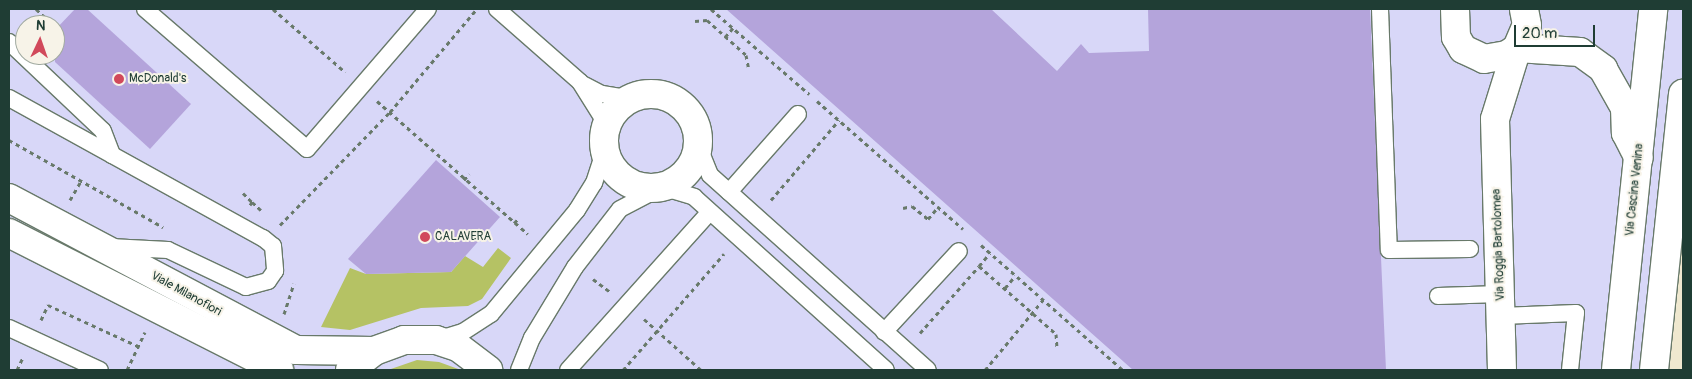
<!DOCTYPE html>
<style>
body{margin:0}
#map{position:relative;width:1692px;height:379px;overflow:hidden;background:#efe8cf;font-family:Pangolin,sans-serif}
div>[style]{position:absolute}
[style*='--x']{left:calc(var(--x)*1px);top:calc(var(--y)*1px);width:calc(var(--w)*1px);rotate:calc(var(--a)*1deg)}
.built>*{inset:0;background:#d8d7f8}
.green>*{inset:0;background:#b5c264}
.building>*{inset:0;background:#b4a4db}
.path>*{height:3px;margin-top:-1.5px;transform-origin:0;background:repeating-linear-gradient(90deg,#68796a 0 4px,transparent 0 8px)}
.roads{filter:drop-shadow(1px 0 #68796a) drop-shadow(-1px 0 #68796a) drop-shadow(0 1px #68796a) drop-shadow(0 -1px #68796a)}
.service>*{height:16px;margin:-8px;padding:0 8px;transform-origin:8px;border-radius:8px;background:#fff}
.minor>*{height:28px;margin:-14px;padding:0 14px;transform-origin:14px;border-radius:14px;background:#fff}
.minor>.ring{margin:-14px;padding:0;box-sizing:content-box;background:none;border:28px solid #fff;border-radius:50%}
.dots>*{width:14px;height:14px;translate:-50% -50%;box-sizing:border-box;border:2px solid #f7f3e8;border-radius:50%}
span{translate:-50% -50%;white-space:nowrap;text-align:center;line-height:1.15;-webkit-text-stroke:4px #f7f3e8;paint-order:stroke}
.poi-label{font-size:12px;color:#1f3d34}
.left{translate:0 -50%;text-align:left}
.street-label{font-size:12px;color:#1f3d34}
.frame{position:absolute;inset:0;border:10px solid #1f3d34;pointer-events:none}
.north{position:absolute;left:15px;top:15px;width:50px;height:50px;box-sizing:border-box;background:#f7f3e8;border:1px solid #a1aaa0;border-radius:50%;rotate:3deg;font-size:14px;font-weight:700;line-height:20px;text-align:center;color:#1f3d34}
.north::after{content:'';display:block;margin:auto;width:18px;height:22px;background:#d1495b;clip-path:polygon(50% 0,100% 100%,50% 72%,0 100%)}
.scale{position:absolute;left:1514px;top:25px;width:81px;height:22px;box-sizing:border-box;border:2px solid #1f3d34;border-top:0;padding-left:6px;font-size:15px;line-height:18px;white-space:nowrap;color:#1f3d34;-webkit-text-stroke:4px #f7f3e8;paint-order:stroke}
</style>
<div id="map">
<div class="built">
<i style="clip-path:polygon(evenodd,9px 9px,1683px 9px,1683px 94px,1654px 370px,9px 370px,9px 9px,25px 25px,55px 25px,55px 55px,25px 55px,25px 25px)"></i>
</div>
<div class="green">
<i style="clip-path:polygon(498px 248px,511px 258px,482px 299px,468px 306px,421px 308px,350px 330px,321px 327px,350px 268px,366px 274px,451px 272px,465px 256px,483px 267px)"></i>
<i style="clip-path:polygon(417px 360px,439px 362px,461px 370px,388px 370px)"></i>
</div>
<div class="building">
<i style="clip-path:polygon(75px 9px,87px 9px,191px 104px,150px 149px,55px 62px,55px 30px)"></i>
<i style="clip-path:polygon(726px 9px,991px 9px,1057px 71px,1081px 44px,1089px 53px,1149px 51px,1148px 9px,1370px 9px,1386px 370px,1133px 370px)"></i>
<i style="clip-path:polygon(436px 160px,500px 217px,451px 272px,366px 274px,348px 259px)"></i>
</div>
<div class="path">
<i style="--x:36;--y:9;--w:12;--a:42"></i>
<i style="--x:273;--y:9;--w:96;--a:41.2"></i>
<i style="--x:711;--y:9;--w:130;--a:40.9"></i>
<i style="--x:695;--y:21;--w:12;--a:-5"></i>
<i style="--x:707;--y:20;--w:52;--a:41.9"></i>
<i style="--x:746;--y:55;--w:15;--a:79"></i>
<i style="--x:725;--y:37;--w:12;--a:-48"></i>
<i style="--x:377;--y:101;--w:201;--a:41.4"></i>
<i style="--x:817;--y:101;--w:194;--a:41.2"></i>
<i style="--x:9;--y:140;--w:177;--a:29.5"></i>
<i style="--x:464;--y:180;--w:8;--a:-50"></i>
<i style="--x:243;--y:193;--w:13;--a:45"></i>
<i style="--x:70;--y:200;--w:22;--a:-60"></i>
<i style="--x:771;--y:200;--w:105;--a:-49.6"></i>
<i style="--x:250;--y:205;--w:4;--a:-56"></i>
<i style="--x:252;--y:202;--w:12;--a:42"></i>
<i style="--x:903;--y:208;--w:9;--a:-13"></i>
<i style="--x:912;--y:206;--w:21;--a:39"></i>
<i style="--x:928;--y:219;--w:16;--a:-50"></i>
<i style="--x:514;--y:223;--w:7;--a:-45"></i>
<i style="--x:280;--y:225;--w:158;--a:-45.8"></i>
<i style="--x:390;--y:112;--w:133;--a:-49.9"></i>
<i style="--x:981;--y:245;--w:189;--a:41.4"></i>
<i style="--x:979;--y:266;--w:17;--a:-50"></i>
<i style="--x:593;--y:279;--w:21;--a:37"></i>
<i style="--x:1005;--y:288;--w:16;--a:-50"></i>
<i style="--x:284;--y:314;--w:32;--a:-72"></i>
<i style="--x:644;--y:319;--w:76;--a:41.8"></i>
<i style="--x:41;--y:320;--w:17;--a:-65"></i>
<i style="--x:48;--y:305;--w:99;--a:24.5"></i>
<i style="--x:920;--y:333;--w:89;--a:-48.6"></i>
<i style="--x:979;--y:266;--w:103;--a:41.4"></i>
<i style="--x:1056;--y:334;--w:14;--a:86"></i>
<i style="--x:17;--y:370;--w:14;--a:-65"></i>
<i style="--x:127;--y:370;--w:42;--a:-64.7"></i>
<i style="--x:623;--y:370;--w:154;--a:-49"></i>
<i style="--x:985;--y:370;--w:91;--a:-50.4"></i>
</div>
<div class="roads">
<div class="service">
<i style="--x:145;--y:9;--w:214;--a:40.8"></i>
<i style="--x:307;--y:149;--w:185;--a:-49.2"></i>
<i style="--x:497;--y:9;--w:111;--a:41.3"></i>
<i style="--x:580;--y:82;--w:51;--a:57.9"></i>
<i style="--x:1380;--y:9;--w:241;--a:87.9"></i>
<i style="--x:1389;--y:250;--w:81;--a:-0.7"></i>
<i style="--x:9;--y:42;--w:129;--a:43.4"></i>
<i style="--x:103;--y:131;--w:26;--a:69"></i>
<i style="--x:584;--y:85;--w:20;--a:27"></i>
<i style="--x:602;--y:94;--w:31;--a:9"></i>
<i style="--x:9;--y:98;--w:290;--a:28.9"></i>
<i style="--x:263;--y:238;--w:13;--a:39"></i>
<i style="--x:273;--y:246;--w:25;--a:85"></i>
<i style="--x:275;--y:271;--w:12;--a:125"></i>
<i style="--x:268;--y:281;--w:23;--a:165"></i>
<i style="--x:246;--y:287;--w:86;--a:-154.6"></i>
<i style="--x:168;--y:250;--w:58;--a:-177"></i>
<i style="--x:698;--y:145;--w:32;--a:68"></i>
<i style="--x:710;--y:175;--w:292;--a:41.8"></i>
<i style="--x:729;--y:192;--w:104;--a:-48.5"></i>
<i style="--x:1438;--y:296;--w:62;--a:-1.8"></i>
<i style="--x:1501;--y:316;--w:75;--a:-2.3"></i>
<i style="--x:1576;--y:313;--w:57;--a:96"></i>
<i style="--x:9;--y:328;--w:100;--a:24.8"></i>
<i style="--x:884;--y:332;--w:110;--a:-47.2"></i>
<i style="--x:440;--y:339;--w:24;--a:-17"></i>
<i style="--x:463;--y:332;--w:33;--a:-33"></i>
<i style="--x:491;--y:314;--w:135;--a:-50.4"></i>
<i style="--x:577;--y:210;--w:32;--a:-58"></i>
<i style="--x:594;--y:183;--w:36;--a:-72"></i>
<i style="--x:519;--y:370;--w:35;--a:-68"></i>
<i style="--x:532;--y:338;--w:83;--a:-58.8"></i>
<i style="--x:575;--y:267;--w:73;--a:-52.2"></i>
<i style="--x:620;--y:209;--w:47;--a:-27.6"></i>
<i style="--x:662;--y:187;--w:34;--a:17"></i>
<i style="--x:694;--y:197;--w:258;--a:42"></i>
<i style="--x:568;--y:370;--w:212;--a:-48.1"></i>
</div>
<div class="minor">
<i style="--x:1455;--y:9;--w:28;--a:88"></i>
<i style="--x:1456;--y:37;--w:14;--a:60"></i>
<i style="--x:1463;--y:49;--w:23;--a:25"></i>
<i style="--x:1484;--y:59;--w:23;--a:-10"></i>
<i style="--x:1507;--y:55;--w:12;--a:-35"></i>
<i style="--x:1517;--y:48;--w:25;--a:-67"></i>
<i style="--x:1527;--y:25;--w:16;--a:-101"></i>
<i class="ring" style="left:604px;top:94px;width:66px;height:66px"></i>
<i style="--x:9;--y:198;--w:325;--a:27.9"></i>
<i style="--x:296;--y:350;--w:78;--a:0.7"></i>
<i style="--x:9;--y:233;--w:303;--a:26.9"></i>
<i style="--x:350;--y:370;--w:31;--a:-38"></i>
<i style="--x:374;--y:351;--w:32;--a:-20"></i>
<i style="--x:404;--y:340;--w:32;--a:0"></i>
<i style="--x:436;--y:340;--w:23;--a:18"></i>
<i style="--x:458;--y:347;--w:38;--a:37"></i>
<i style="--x:1502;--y:370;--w:251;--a:-91.6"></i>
<i style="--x:1495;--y:119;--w:74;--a:-72.8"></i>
<i style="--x:1517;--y:48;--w:63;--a:3.6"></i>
<i style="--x:1580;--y:52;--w:29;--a:36"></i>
<i style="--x:1603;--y:69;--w:45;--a:60.6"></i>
<i style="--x:1625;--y:108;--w:25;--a:88"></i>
<i style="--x:1626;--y:133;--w:28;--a:63"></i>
<i style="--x:1616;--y:370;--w:363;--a:-84.1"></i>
<i style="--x:1654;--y:370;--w:278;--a:-84"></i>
</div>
</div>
<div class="dots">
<i style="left:119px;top:79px;background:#d1495b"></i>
<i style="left:425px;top:237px;background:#d1495b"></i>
</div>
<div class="poi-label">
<span class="left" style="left:129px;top:79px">McDonald's</span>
<span class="left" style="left:435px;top:237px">CALAVERA</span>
</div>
<div class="street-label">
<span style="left:1635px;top:190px;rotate:-84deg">Via Cascina Venina</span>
<span style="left:1499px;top:245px;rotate:-92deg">Via Roggia Bartolomea</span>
<span style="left:186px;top:294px;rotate:29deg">Viale Milanofiori</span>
</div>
<div class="frame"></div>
<div class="north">N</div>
<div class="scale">20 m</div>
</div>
